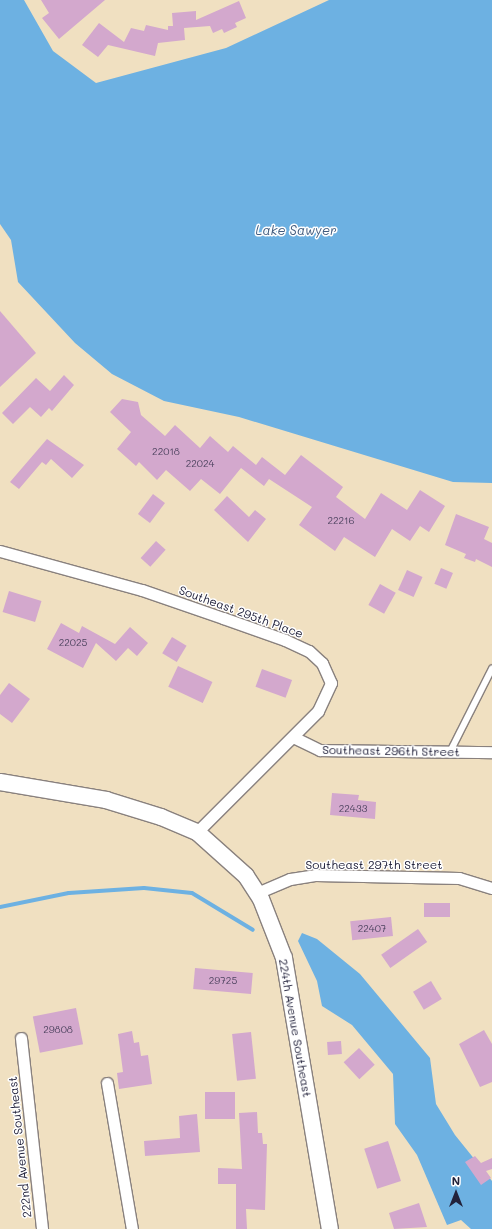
<!DOCTYPE html>
<style>
body{margin:0}
#map{position:relative;width:492px;height:1229px;overflow:hidden;background:#f0e0c1;font-family:Mali,sans-serif}
div>[style]{position:absolute}
[style*='--x']{left:calc(var(--x)*1px);top:calc(var(--y)*1px);width:calc(var(--w)*1px);rotate:calc(var(--a)*1deg)}
.water>*{inset:0;background:#6db1e2}
.stream>*{height:4px;margin:-2px;padding:0 2px;transform-origin:2px;border-radius:2px;background:#6db1e2}
.building>*{inset:0;background:#d3a8cd;transform-origin:0 0}
.roads{filter:drop-shadow(1px 0 #89817e) drop-shadow(-1px 0 #89817e) drop-shadow(0 1px #89817e) drop-shadow(0 -1px #89817e)}
.lane>*{height:5.5px;margin:-2.75px;padding:0 2.75px;transform-origin:2.75px;border-radius:2.75px;background:#fff}
.street>*{height:11px;margin:-5.5px;padding:0 5.5px;transform-origin:5.5px;border-radius:5.5px;background:#fff}
.secondary>*{height:16px;margin:-8px;padding:0 8px;transform-origin:8px;border-radius:8px;background:#fff}
span{translate:-50% -50%;white-space:nowrap;text-align:center;line-height:1.15;-webkit-text-stroke:3px #fff;paint-order:stroke}
.number-label{font-size:10px;color:#4e4460}
.number-label span{-webkit-text-stroke-width:0}
.street-label{font-size:12px;color:#22223b}
.water-label{font-size:13px;color:#405b7e;font-style:italic}
.north{position:absolute;left:436px;top:1173px;width:40px;height:40px;-webkit-text-stroke:3px #fff;paint-order:stroke;rotate:0deg;font-size:11px;font-weight:700;line-height:16px;text-align:center;color:#22223b}
.north::after{content:'';display:block;margin:auto;width:14px;height:18px;background:#22223b;clip-path:polygon(50% 0,100% 100%,50% 72%,0 100%)}
</style>
<div id="map">
<div class="water">
<i style="clip-path:polygon(0 0,24px 0,53px 51px,96px 83px,226px 48px,329px 0,492px 0,492px 483px,453px 482px,239px 417px,164px 401px,112px 374px,75px 343px,18px 282px,11px 240px,0 224px)"></i>
<i style="clip-path:polygon(302px 933px,317px 939px,360px 974px,430px 1058px,436px 1104px,455px 1135px,492px 1181px,492px 1229px,471px 1229px,461px 1220px,447px 1225px,417px 1155px,395px 1124px,393px 1074px,352px 1025px,322px 1006px,317px 981px,298px 941px)"></i>
</div>
<div class="stream">
<i style="--x:0;--y:907;--w:70;--a:-11.5"></i>
<i style="--x:69;--y:893;--w:75;--a:-3.8"></i>
<i style="--x:144;--y:888;--w:48;--a:5.9"></i>
<i style="--x:192;--y:893;--w:71;--a:31.2"></i>
</div>
<div class="building">
<i style="clip-path:polygon(41px 0,105px 0,59px 39px,42px 18px,49px 13px)"></i>
<i style="clip-path:polygon(239px 1px,246px 18px,235px 23px,237px 27px,224px 33px,222px 29px,213px 33px,210px 26px,184px 28px,185px 40px,158px 43px,155px 56px,108px 45px,98px 57px,82px 45px,99px 23px,124px 42px,131px 28px,144px 31px,146px 25px,168px 30px,168px 26px,173px 26px,172px 13px,196px 11px,196px 20px)"></i>
<i style="clip-path:polygon(0 311px,36px 353px,0 387px)"></i>
<i style="clip-path:polygon(64px 375px,74px 385px,52px 411px,49px 408px,41px 417px,30px 407px,13px 424px,2px 413px,36px 378px,50px 391px)"></i>
<i style="clip-path:polygon(122px 399px,138px 402px,141px 415px,165px 436px,175px 425px,200px 448px,210px 436px,228px 452px,233px 446px,256px 465px,262px 457px,285px 475px,301px 455px,343px 487px,336px 497px,365px 519px,381px 493px,407px 510px,420px 490px,445px 506px,429px 532px,420px 526px,410px 541px,392px 529px,375px 557px,344px 537px,335px 551px,299px 525px,312px 507px,269px 479px,264px 486px,241px 468px,220px 494px,201px 479px,190px 491px,166px 470px,157px 480px,139px 462px,136px 466px,117px 449px,131px 432px,110px 412px)"></i>
<i style="clip-path:polygon(47px 439px,84px 465px,72px 478px,51px 459px,46px 465px,42px 462px,19px 489px,10px 482px)"></i>
<i style="left:153px;top:494px;width:15px;height:25px;rotate:37deg"></i>
<i style="clip-path:polygon(227px 496px,249px 517px,255px 510px,266px 519px,248px 542px,214px 510px)"></i>
<i style="clip-path:polygon(456px 514px,489px 527px,484px 539px,492px 543px,492px 567px,476px 559px,475px 562px,464px 558px,466px 554px,445px 545px)"></i>
<i style="left:156px;top:541px;width:13px;height:23px;rotate:42deg"></i>
<i style="left:441px;top:568px;width:13px;height:17px;rotate:23deg"></i>
<i style="left:407px;top:570px;width:17px;height:22px;rotate:24deg"></i>
<i style="left:380px;top:584px;width:18px;height:24px;rotate:29deg"></i>
<i style="left:9px;top:591px;width:34px;height:22px;rotate:17deg"></i>
<i style="clip-path:polygon(61px 623px,79px 633px,82px 626px,115px 644px,130px 627px,148px 643px,137px 656px,128px 648px,116px 661px,96px 643px,83px 668px,47px 649px)"></i>
<i style="left:172px;top:637px;width:17px;height:19px;rotate:31deg"></i>
<i style="left:178px;top:666px;width:38px;height:23px;rotate:25deg"></i>
<i style="left:262px;top:669px;width:32px;height:19px;rotate:20deg"></i>
<i style="clip-path:polygon(9px 683px,30px 699px,12px 723px,0 714px,0 695px)"></i>
<i style="clip-path:polygon(332px 793px,359px 795px,358px 800px,376px 802px,375px 819px,330px 815px)"></i>
<i style="left:424px;top:903px;width:26px;height:14px"></i>
<i style="left:391px;top:917px;width:19px;height:41px;rotate:84deg"></i>
<i style="left:418px;top:929px;width:16px;height:45px;rotate:55deg"></i>
<i style="left:195px;top:968px;width:58px;height:21px;rotate:5deg"></i>
<i style="left:431px;top:981px;width:21px;height:21px;rotate:59deg"></i>
<i style="left:76px;top:1008px;width:37px;height:44px;rotate:79deg"></i>
<i style="clip-path:polygon(484px 1030px,492px 1044px,492px 1082px,480px 1087px,459px 1044px)"></i>
<i style="clip-path:polygon(132px 1031px,134px 1043px,139px 1042px,141px 1056px,148px 1055px,152px 1084px,119px 1089px,117px 1073px,123px 1072px,118px 1034px)"></i>
<i style="left:251px;top:1032px;width:47px;height:19px;rotate:84deg"></i>
<i style="left:341px;top:1041px;width:13px;height:14px;rotate:86deg"></i>
<i style="left:359px;top:1048px;width:23px;height:21px;rotate:47deg"></i>
<i style="left:235px;top:1092px;width:27px;height:30px;rotate:90deg"></i>
<i style="clip-path:polygon(257px 1112px,258px 1133px,262px 1133px,263px 1144px,267px 1144px,265px 1210px,246px 1209px,247px 1229px,236px 1229px,236px 1184px,218px 1184px,218px 1168px,242px 1169px,239px 1113px)"></i>
<i style="clip-path:polygon(197px 1114px,200px 1152px,145px 1156px,144px 1141px,180px 1138px,179px 1116px)"></i>
<i style="left:388px;top:1141px;width:42px;height:25px;rotate:72deg"></i>
<i style="clip-path:polygon(475px 1156px,481px 1163px,492px 1158px,492px 1169px,486px 1171px,491px 1178px,481px 1185px,465px 1162px)"></i>
<i style="clip-path:polygon(419px 1203px,427px 1227px,394px 1229px,389px 1213px)"></i>
</div>
<div class="roads">
<div class="lane">
<i style="--x:450;--y:752;--w:93;--a:-63.2"></i>
</div>
<div class="street">
<i style="--x:0;--y:551;--w:147;--a:15.4"></i>
<i style="--x:142;--y:590;--w:86;--a:19.1"></i>
<i style="--x:223;--y:618;--w:66;--a:19.5"></i>
<i style="--x:285;--y:640;--w:26;--a:25"></i>
<i style="--x:309;--y:651;--w:18;--a:43"></i>
<i style="--x:322;--y:663;--w:22;--a:66"></i>
<i style="--x:331;--y:683;--w:31;--a:115"></i>
<i style="--x:318;--y:711;--w:171;--a:135"></i>
<i style="--x:293;--y:737;--w:30;--a:26"></i>
<i style="--x:320;--y:750;--w:172;--a:0.7"></i>
<i style="--x:257;--y:893;--w:36;--a:-23"></i>
<i style="--x:290;--y:879;--w:25;--a:-9"></i>
<i style="--x:315;--y:875;--w:144;--a:1.2"></i>
<i style="--x:459;--y:878;--w:34;--a:17"></i>
<i style="--x:21;--y:1038;--w:192;--a:83.7"></i>
<i style="--x:107;--y:1083;--w:148;--a:80.3"></i>
</div>
<div class="secondary">
<i style="--x:0;--y:782;--w:108;--a:9.6"></i>
<i style="--x:106;--y:800;--w:58;--a:17.2"></i>
<i style="--x:161;--y:817;--w:39;--a:23"></i>
<i style="--x:197;--y:832;--w:66;--a:41.9"></i>
<i style="--x:246;--y:876;--w:27;--a:57"></i>
<i style="--x:261;--y:899;--w:63;--a:68.7"></i>
<i style="--x:284;--y:958;--w:275;--a:80.4"></i>
</div>
</div>
<div class="number-label">
<span style="left:166px;top:452px">22018</span>
<span style="left:200px;top:464px">22024</span>
<span style="left:341px;top:521px">22216</span>
<span style="left:73px;top:643px">22025</span>
<span style="left:353px;top:809px">22433</span>
<span style="left:372px;top:929px">22407</span>
<span style="left:223px;top:981px">29725</span>
<span style="left:58px;top:1030px">29808</span>
</div>
<div class="street-label">
<span style="left:241px;top:612px;rotate:20deg">Southeast 295th Place</span>
<span style="left:391px;top:751px;rotate:1deg">Southeast 296th Street</span>
<span style="left:374px;top:865px">Southeast 297th Street</span>
<span style="left:295px;top:1028px;rotate:80deg">224th Avenue Southeast</span>
<span style="left:20px;top:1147px;rotate:-96deg">222nd Avenue Southeast</span>
</div>
<div class="water-label">
<span style="left:296px;top:230px">Lake Sawyer</span>
</div>
<div class="north">N</div>
</div>
